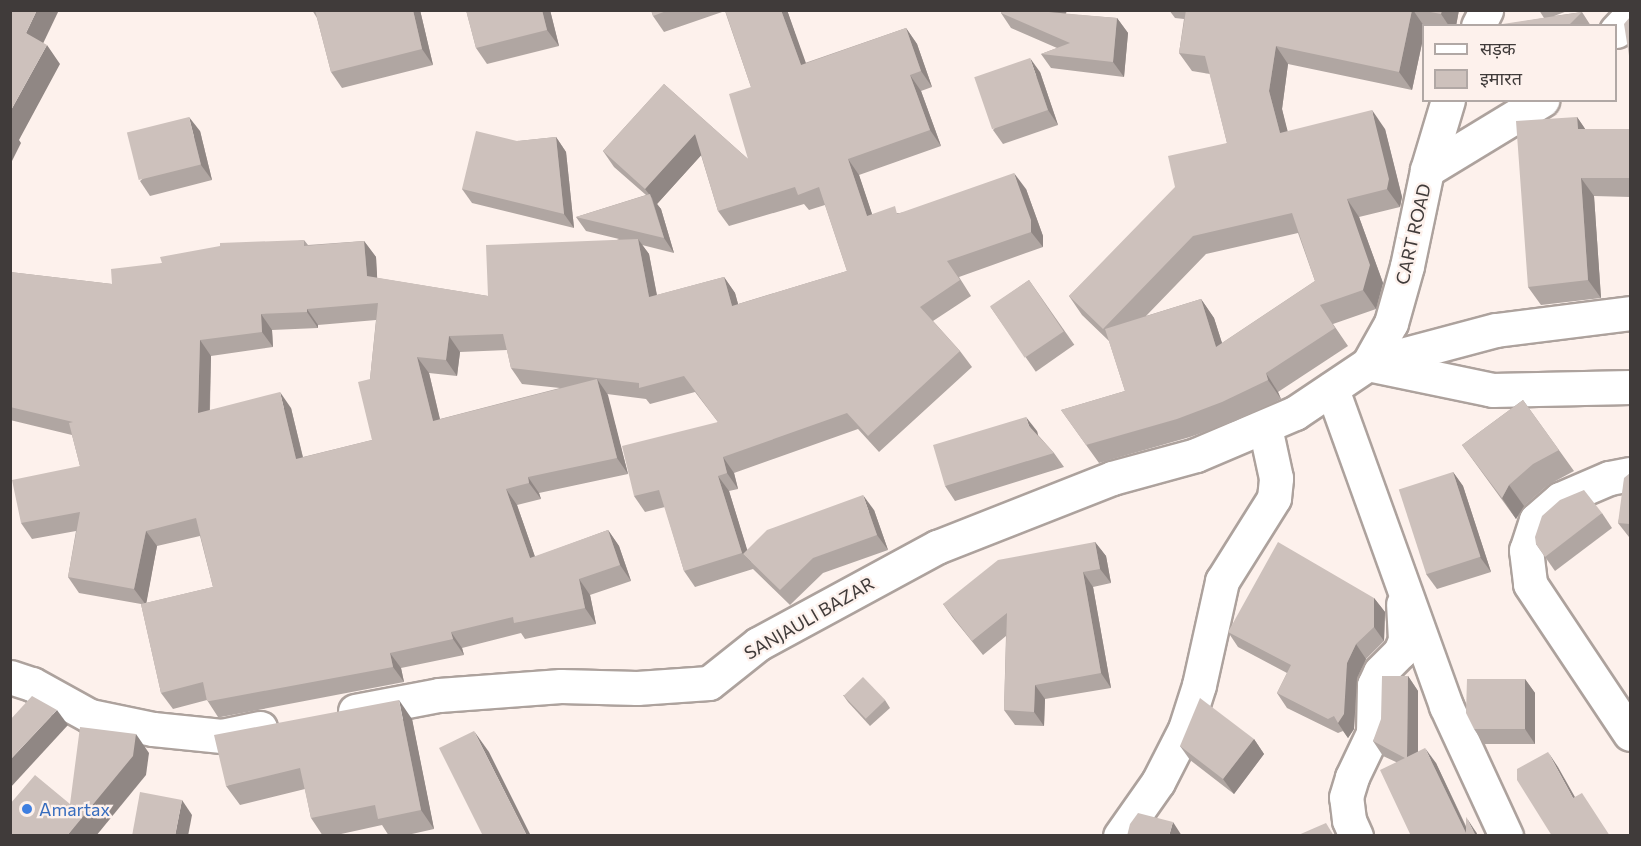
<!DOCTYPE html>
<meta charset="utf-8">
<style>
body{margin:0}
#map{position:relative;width:1641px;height:846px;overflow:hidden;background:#fdf1ec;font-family:Commissioner,"Noto Sans Devanagari",sans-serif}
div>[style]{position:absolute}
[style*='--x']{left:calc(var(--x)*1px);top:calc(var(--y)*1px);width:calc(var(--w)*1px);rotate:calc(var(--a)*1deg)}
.roads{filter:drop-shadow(2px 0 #ada29d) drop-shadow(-2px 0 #ada29d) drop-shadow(0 2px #ada29d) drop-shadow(0 -2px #ada29d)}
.minor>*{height:33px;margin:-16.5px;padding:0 16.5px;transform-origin:16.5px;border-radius:16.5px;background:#fff}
.tertiary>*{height:33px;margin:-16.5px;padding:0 16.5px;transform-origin:16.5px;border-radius:16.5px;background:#fff}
.secondary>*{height:33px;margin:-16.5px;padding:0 16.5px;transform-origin:16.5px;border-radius:16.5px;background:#fff}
.wall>*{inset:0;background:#b0a6a2;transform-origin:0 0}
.shaded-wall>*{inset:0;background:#908784}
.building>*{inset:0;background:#cdc1bc;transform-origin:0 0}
.dots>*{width:16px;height:16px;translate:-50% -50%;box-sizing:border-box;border:3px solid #fdf1ec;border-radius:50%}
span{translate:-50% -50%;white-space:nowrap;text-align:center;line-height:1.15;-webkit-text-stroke:4.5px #fdf1ec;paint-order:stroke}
.street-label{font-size:18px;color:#403b3a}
.shop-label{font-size:18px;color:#366cbe}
.left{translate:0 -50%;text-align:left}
.frame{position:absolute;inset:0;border:12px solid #403b3a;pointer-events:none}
.legend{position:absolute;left:1422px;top:24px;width:195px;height:78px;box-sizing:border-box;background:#fdf1ec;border:2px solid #b1a8a5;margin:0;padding:8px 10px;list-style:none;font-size:18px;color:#403b3a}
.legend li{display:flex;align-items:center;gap:12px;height:30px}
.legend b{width:30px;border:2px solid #b1a8a5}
</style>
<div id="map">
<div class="roads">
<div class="minor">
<i style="--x:1616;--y:31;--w:21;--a:-47"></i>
<i style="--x:1427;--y:170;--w:135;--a:-31.3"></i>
<i style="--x:1332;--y:389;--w:337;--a:70.2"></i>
<i style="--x:1446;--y:706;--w:143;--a:65.2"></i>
<i style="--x:1630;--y:474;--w:21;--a:169"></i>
<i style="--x:1609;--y:478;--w:53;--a:156.8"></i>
<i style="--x:1560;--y:499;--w:32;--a:139"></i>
<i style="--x:1536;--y:520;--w:32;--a:108"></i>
<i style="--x:1526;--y:550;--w:34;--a:83"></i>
<i style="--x:1530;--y:584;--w:180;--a:56.3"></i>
<i style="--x:1120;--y:836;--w:66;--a:-54.9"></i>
<i style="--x:1158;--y:782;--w:59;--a:-63"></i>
<i style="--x:1185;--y:729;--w:46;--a:-72.3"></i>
<i style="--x:1199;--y:685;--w:107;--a:-77.5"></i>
<i style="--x:1222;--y:581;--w:98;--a:-57.9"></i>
<i style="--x:1274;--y:498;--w:20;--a:-84"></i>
<i style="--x:1276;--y:478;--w:52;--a:-102.2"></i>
<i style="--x:1356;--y:836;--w:17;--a:-114"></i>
<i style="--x:1349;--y:820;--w:23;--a:-97"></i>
<i style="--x:1346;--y:797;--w:21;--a:-73"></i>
<i style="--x:1352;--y:777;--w:49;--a:-64.5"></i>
<i style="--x:1373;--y:733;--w:48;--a:-88.8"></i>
<i style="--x:1374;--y:685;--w:14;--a:-65"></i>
<i style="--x:1380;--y:672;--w:28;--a:-45"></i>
<i style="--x:1400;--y:652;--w:13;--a:-67"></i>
<i style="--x:1405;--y:640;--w:36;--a:-93"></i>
</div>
<div class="tertiary">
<i style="--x:1368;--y:364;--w:132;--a:-14.9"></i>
<i style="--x:1496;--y:330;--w:135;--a:-7.2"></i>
</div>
<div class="secondary">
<i style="--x:1478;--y:26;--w:18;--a:-63"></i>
<i style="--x:1368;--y:364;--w:127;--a:11.8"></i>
<i style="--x:1492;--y:390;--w:138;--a:-1.2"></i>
<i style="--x:10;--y:677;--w:23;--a:18"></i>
<i style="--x:32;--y:684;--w:66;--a:28.9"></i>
<i style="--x:90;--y:716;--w:64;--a:11.7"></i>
<i style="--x:153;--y:729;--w:69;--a:5.8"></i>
<i style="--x:222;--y:736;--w:39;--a:-12"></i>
<i style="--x:355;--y:711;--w:86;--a:-10.8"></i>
<i style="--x:439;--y:695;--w:122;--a:-4.2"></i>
<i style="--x:561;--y:686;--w:76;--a:1.5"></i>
<i style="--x:637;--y:688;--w:72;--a:-4"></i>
<i style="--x:709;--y:683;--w:63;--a:-38.5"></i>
<i style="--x:758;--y:644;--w:204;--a:-28.5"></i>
<i style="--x:937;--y:547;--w:188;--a:-21.5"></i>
<i style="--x:1112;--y:478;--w:87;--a:-15.3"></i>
<i style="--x:1196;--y:455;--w:108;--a:-23"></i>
<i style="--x:1295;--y:413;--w:88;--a:-33.9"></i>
<i style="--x:1368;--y:364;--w:47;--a:-60.7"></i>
<i style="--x:1391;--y:323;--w:59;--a:-74.3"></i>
<i style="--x:1407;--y:266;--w:98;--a:-78.2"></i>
<i style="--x:1427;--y:170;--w:73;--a:-73.3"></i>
</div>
</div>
<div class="wall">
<i style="clip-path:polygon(312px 10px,420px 10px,433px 65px,342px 88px,331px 72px,317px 18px)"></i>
<i style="clip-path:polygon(466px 10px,550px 10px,559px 46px,487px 64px,476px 48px)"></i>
<i style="clip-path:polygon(evenodd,651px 10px,787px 10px,805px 63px,906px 28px,917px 44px,932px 87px,921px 91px,941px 146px,859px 175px,872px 214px,900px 213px,1026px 189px,1043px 236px,1043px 247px,959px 277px,971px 296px,933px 321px,960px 351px,972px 367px,879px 452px,858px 429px,734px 473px,738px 489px,729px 491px,747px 550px,874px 510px,888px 550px,823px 573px,790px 605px,753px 569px,695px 587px,684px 571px,665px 507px,645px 512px,634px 496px,718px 422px,695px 392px,650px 404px,646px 399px,607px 394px,628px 474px,539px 493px,541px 499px,517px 505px,535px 557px,608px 530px,619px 546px,631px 581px,590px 595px,596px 624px,525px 639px,521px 633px,462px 648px,464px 655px,401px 668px,404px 682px,221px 717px,218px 717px,207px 700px,173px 709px,161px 693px,141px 604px,79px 593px,68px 577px,76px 531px,32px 539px,21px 523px,80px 466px,72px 435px,10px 420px,10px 272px,112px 284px,162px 263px,304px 240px,308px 245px,364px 241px,376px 257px,377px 278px,488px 296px,619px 239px,586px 231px,576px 217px,646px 195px,614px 167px,603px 151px,664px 84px,748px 159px,751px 87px,725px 11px,664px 32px,653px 16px,651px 10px,701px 155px,718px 211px,729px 226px,804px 204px,809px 210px,825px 205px,847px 271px,738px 304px,735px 293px,724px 277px,657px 295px,649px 254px,642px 245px,674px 253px,661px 209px,657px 204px,701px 155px,651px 10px,376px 320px,370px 379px,372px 440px,303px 457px,291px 408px,210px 410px,211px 356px,273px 347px,272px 330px,318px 328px,318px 325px,376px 320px,651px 10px,507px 350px,511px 368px,522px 384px,560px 388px,440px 419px,429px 373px,457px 376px,460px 352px,507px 350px,651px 10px,200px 536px,213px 587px,146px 603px,157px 546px,200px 536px)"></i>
<i style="clip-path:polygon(1002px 10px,1067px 10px,1066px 14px,1117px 18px,1128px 33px,1124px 77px,1051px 68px,1041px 54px,1057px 48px,1011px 28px,1001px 13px)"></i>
<i style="clip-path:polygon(evenodd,1169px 10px,1459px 10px,1456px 26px,1424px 26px,1424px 34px,1412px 90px,1288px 64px,1282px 109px,1287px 131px,1385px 129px,1402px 197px,1400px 207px,1359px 217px,1383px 283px,1376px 309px,1333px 324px,1348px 346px,1278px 392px,1281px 399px,1235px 421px,1190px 437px,1099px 463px,1061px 410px,1125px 391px,1109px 341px,1082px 315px,1069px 296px,1227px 143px,1210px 74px,1192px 71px,1179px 53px,1184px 19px,1175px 18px,1169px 10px,1298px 233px,1315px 281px,1222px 343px,1214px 318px,1201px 299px,1146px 316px,1206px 254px,1298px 233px)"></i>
<i style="clip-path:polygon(1539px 10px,1570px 10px,1554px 16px,1582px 12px,1591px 26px,1496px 26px,1544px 18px)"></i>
<i style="clip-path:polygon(1040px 72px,1058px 125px,1003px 144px,993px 130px)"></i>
<i style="clip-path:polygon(1577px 117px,1585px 129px,1630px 129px,1630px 197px,1594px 196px,1601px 298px,1541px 305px,1528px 287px)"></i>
<i style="clip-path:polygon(200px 131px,212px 180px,150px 196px,140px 181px)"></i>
<i style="clip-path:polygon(556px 137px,566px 152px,574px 228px,472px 203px,462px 189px,517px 141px)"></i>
<i style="left:1029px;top:280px;width:79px;height:47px;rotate:55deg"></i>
<i style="clip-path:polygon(1523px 400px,1574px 471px,1548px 485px,1524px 506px,1516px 519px,1462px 445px)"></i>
<i style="clip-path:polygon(1037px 431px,1038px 435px,1054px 453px,1064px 467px,955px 501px,945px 486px)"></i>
<i style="clip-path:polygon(1453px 472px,1463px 486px,1491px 572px,1437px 589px,1426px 574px)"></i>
<i style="clip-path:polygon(1630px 473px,1630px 538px,1629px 537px,1618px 523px)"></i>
<i style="clip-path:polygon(1602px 513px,1612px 528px,1555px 571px,1536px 544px)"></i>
<i style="clip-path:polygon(1095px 542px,1106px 556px,1111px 583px,1093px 587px,1111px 688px,1045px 699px,1044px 726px,1015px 725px,1004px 710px,1006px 636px,983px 655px,953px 618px,943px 604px)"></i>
<i style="clip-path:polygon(1374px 598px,1385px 612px,1384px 641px,1366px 659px,1357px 678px,1354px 729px,1348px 738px,1343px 731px,1338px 733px,1287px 708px,1277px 693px,1287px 673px,1238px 647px,1228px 632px)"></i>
<i style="clip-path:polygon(1408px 676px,1418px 691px,1418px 752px,1436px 763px,1466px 826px,1476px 832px,1478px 836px,1411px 836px,1396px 762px,1383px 756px,1373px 741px)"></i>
<i style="clip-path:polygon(1525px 679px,1535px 693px,1535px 744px,1484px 744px,1474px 729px)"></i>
<i style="clip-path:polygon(843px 695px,885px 700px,890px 708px,870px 726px,848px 702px)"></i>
<i style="clip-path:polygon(412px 719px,434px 829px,403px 836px,389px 836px,382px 825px,332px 836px,323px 836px,311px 818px,305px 789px,240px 805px,226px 786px)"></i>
<i style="clip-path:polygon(1254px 739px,1264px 754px,1234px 794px,1190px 760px,1180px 746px)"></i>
</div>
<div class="shaded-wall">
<i style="clip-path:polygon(37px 10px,59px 10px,39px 52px,26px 33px)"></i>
<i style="clip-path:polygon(413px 10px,420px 10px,433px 65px,422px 49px)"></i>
<i style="clip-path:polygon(542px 10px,550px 10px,559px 46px,547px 30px)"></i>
<i style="clip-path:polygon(781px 10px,787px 10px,812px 80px,801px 65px)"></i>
<i style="clip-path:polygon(1050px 10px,1067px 10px,1060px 27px,1049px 12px)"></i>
<i style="clip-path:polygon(1412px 10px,1413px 10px,1424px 26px,1424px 34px,1412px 90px,1399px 72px)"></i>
<i style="clip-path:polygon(1442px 10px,1459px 10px,1456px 26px,1449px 26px,1441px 14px)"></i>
<i style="clip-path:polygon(1117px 18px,1128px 33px,1124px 77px,1113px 62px)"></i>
<i style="clip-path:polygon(906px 28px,917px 44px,932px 87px,921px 71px)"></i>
<i style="clip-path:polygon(47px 45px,60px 64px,19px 140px,21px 143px,10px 165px,10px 112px)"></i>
<i style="clip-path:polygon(1276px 46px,1288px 64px,1282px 109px,1293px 152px,1280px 133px,1269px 91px)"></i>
<i style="clip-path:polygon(1030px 58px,1040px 72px,1058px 125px,1048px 110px)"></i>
<i style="clip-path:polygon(910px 75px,921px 91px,941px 146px,930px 130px)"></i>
<i style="clip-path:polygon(1372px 110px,1385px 129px,1402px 197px,1400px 207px,1387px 189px)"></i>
<i style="clip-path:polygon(189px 117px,200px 131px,212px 180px,201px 165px)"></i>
<i style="clip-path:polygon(1577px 117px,1590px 136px,1578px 129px)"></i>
<i style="clip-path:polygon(695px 134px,706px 150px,657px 204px,661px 209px,674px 253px,664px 238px,652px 198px,645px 189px)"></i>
<i style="clip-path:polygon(556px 137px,566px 152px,574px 228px,564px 214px)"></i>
<i style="clip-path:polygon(848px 159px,859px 175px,878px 232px,867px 216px)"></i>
<i style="clip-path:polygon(1014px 173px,1026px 189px,1043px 236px,1043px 247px,1031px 232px)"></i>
<i style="clip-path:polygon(1581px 178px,1594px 196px,1601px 298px,1588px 280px)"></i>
<i style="clip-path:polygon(1347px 199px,1359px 217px,1383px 283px,1376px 309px,1363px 290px)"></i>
<i style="clip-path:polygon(638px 239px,649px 254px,660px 312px,649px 297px)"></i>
<i style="clip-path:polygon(364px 241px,376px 257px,378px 292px,367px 276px)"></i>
<i style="clip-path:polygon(724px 277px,735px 293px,743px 322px,732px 306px)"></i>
<i style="clip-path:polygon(1201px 299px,1214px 318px,1229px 365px,1216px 347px)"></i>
<i style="clip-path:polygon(307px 309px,318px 325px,318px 328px,307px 312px)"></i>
<i style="clip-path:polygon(261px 314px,272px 330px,273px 347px,262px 332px)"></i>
<i style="clip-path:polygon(449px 336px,460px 352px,457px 376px,446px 360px)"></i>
<i style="clip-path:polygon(200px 340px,211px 356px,209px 429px,198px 413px)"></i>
<i style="clip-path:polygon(417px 357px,429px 373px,444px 437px,433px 421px)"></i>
<i style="clip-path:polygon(1266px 373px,1278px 392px,1281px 399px,1268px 380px)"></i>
<i style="clip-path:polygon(597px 379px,608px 395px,628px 474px,617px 458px)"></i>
<i style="clip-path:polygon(280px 392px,291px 408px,307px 475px,296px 459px)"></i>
<i style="clip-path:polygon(1026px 417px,1037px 431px,1039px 440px,1029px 426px)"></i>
<i style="clip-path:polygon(723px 457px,734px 473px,738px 489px,727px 473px)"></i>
<i style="clip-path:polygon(1453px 472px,1463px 486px,1491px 572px,1480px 557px)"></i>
<i style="clip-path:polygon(718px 476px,729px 491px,751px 562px,742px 553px)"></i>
<i style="clip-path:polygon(528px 477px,539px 493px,541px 499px,529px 483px)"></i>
<i style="clip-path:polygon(1509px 485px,1524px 506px,1516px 519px,1502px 498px)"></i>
<i style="clip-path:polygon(506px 489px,517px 505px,541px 574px,530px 558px)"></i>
<i style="clip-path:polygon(863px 495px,874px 510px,888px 550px,877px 535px)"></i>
<i style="clip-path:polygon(608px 530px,619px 546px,631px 581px,620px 565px)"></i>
<i style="clip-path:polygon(146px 531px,157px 546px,146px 605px,134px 589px)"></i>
<i style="clip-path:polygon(1095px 542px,1106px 556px,1111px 583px,1100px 569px)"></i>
<i style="clip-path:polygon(1083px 572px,1093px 587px,1111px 688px,1101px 673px)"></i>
<i style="clip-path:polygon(579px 579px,590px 595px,596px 624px,585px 608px)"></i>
<i style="clip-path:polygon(1374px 598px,1385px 612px,1384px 641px,1374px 627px)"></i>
<i style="clip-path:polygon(451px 632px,462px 648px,464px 655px,453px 639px)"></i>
<i style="clip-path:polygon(1356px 644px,1366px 659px,1357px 678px,1354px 729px,1348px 738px,1338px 723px,1347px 663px)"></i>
<i style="clip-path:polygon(390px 653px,401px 668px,404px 682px,393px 667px)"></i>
<i style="clip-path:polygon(1408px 676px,1418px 691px,1418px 771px,1407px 757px)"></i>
<i style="clip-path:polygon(1525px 679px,1535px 693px,1535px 744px,1525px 729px)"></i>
<i style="clip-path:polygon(1035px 685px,1045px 699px,1044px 726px,1034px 712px)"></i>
<i style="clip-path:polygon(399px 700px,412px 719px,434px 829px,421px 810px)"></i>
<i style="clip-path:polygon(57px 710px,68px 725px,10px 788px,10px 760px)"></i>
<i style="clip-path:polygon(474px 731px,489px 752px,531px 836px,527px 836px)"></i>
<i style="clip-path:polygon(136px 734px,149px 753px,146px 775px,96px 836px,67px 836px)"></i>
<i style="clip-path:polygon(1254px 739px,1264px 754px,1234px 794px,1223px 779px)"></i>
<i style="clip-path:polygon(1425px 748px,1436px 763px,1470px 836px,1466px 833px)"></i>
<i style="clip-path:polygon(1548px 752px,1558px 767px,1584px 813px,1573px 798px)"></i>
<i style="clip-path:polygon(182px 800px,192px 815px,188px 836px,175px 836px)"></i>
<i style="clip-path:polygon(1466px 817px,1476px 832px,1478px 836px,1476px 836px)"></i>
<i style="clip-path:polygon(1173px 822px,1182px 836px,1169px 836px)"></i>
</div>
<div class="building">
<i style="clip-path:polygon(10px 10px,37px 10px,26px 33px,47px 45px,10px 112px)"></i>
<i style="clip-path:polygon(315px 10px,413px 10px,422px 49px,331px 72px)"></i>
<i style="clip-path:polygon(466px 10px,542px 10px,547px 30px,476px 48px)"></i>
<i style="clip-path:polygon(651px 10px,669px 10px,653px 16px)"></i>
<i style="clip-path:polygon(evenodd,725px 10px,781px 10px,801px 65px,906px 28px,921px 71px,910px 75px,930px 130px,848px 159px,867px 216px,895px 206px,897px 214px,1014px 173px,1031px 220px,1031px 232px,947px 261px,960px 280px,920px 307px,960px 351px,868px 436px,847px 413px,723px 457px,727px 473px,718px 476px,742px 553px,684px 571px,659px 490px,634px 496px,622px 446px,718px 422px,684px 376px,639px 388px,639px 383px,511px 368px,503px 334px,449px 336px,446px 360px,417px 357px,433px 421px,597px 379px,617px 458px,528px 477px,529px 483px,506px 489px,530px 558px,608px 530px,620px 565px,579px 579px,585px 608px,514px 623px,513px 617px,451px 632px,453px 639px,390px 653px,393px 667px,210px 701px,207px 701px,203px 682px,161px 693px,141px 604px,213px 587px,196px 518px,146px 531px,134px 589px,68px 577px,80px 512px,21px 523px,12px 480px,80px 466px,69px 423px,73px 422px,10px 407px,10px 272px,112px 284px,111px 269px,162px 263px,160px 257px,220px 246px,220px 243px,304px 240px,304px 246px,364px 241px,367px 276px,488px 296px,486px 245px,638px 239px,649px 297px,724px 277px,732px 306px,847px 271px,819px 187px,798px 195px,795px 187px,718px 211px,695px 134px,645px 189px,603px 151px,664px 84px,748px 159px,729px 94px,751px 87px,725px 10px,378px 303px,370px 379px,358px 382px,372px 440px,296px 459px,280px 392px,198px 413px,200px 340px,262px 332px,261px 314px,307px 312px,307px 309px,378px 303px)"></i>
<i style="clip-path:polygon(1002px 10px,1050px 10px,1049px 12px,1117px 18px,1113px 62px,1041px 54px,1070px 43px,1001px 13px)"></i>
<i style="clip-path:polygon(1186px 10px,1412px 10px,1399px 72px,1276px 46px,1269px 91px,1280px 133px,1372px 110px,1389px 179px,1387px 189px,1347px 199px,1370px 265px,1363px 290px,1320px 305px,1335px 328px,1266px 373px,1268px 380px,1222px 402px,1177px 419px,1086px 445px,1061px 410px,1125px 391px,1105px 329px,1201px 299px,1216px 347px,1315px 281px,1292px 213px,1193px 236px,1103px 329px,1069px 296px,1175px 187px,1168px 156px,1227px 143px,1205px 56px,1179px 53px)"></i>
<i style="clip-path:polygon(1420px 10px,1442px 10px,1441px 14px)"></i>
<i style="clip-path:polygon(1582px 12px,1568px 26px,1496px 25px)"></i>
<i style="clip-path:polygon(1630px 17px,1630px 62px,1624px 24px)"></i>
<i style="left:1030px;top:58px;width:55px;height:59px;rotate:71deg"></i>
<i style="left:189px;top:117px;width:49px;height:64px;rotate:76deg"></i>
<i style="clip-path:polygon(1577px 117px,1578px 129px,1630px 129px,1630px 178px,1581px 178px,1588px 280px,1528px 287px,1516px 121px)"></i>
<i style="clip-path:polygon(476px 131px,517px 141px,556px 137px,564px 214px,462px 189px)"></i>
<i style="clip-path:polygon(650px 194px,664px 238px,576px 217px)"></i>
<i style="left:1029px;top:280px;width:62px;height:47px;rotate:56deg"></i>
<i style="clip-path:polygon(1523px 400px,1559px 450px,1533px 464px,1509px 485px,1502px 498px,1462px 445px)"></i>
<i style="clip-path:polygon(1026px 417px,1029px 426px,1054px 453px,945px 486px,933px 445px)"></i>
<i style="left:1453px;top:472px;width:89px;height:57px;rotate:72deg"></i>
<i style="clip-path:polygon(1630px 473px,1630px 524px,1618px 523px,1624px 478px)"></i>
<i style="clip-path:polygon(1584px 490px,1602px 513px,1545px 557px,1536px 544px,1535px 537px,1542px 516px,1560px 500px)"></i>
<i style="clip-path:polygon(863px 495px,877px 535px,813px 558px,780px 590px,743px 554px,767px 530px)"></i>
<i style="clip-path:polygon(1095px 542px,1100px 569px,1083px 572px,1101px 673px,1035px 685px,1034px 712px,1004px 710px,1007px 613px,972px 641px,943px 604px,998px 560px)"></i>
<i style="clip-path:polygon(1278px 542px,1374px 598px,1374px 627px,1356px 644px,1347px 663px,1344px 714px,1338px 723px,1334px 716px,1328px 719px,1277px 693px,1291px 665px,1228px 632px)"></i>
<i style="clip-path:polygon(1382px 676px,1408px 676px,1407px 757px,1425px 748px,1466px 833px,1466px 817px,1476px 836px,1411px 836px,1380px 770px,1405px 758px,1373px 741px,1381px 719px)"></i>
<i style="left:863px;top:677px;width:32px;height:27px;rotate:46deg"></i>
<i style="clip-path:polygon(1467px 679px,1525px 679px,1525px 729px,1474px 729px,1466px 713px)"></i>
<i style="clip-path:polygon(32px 696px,57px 710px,10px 760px,10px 720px)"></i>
<i style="clip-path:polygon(1200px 698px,1254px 739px,1223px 779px,1180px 746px)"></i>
<i style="clip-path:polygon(399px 700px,421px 810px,378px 819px,375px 805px,311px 818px,300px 768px,226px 786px,214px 735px)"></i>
<i style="clip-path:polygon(80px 727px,136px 734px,133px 756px,67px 836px,10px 836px,10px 804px,35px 775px,70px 804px)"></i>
<i style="clip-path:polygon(474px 731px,527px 836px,483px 836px,439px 748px)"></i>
<i style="clip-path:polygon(1548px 752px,1573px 798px,1582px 793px,1610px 836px,1552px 836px,1517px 780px,1517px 769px)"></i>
<i style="clip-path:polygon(140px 792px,182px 800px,175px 836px,132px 836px)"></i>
<i style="clip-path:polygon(1138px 813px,1173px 822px,1169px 836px,1127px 836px,1130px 824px)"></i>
<i style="clip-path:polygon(1326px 823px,1334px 836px,1296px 836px)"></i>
</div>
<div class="dots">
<i style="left:27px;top:809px;background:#3f7fe0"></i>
</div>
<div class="street-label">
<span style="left:1413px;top:234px;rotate:-77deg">CART ROAD</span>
<span style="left:809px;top:618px;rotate:-30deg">SANJAULI BAZAR</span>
</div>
<div class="shop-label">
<span class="left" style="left:39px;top:809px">Amartax</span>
</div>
<div class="frame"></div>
<ul class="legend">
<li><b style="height:8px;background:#fff"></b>सड़क</li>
<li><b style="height:16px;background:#cdc1bc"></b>इमारत</li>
</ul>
</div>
